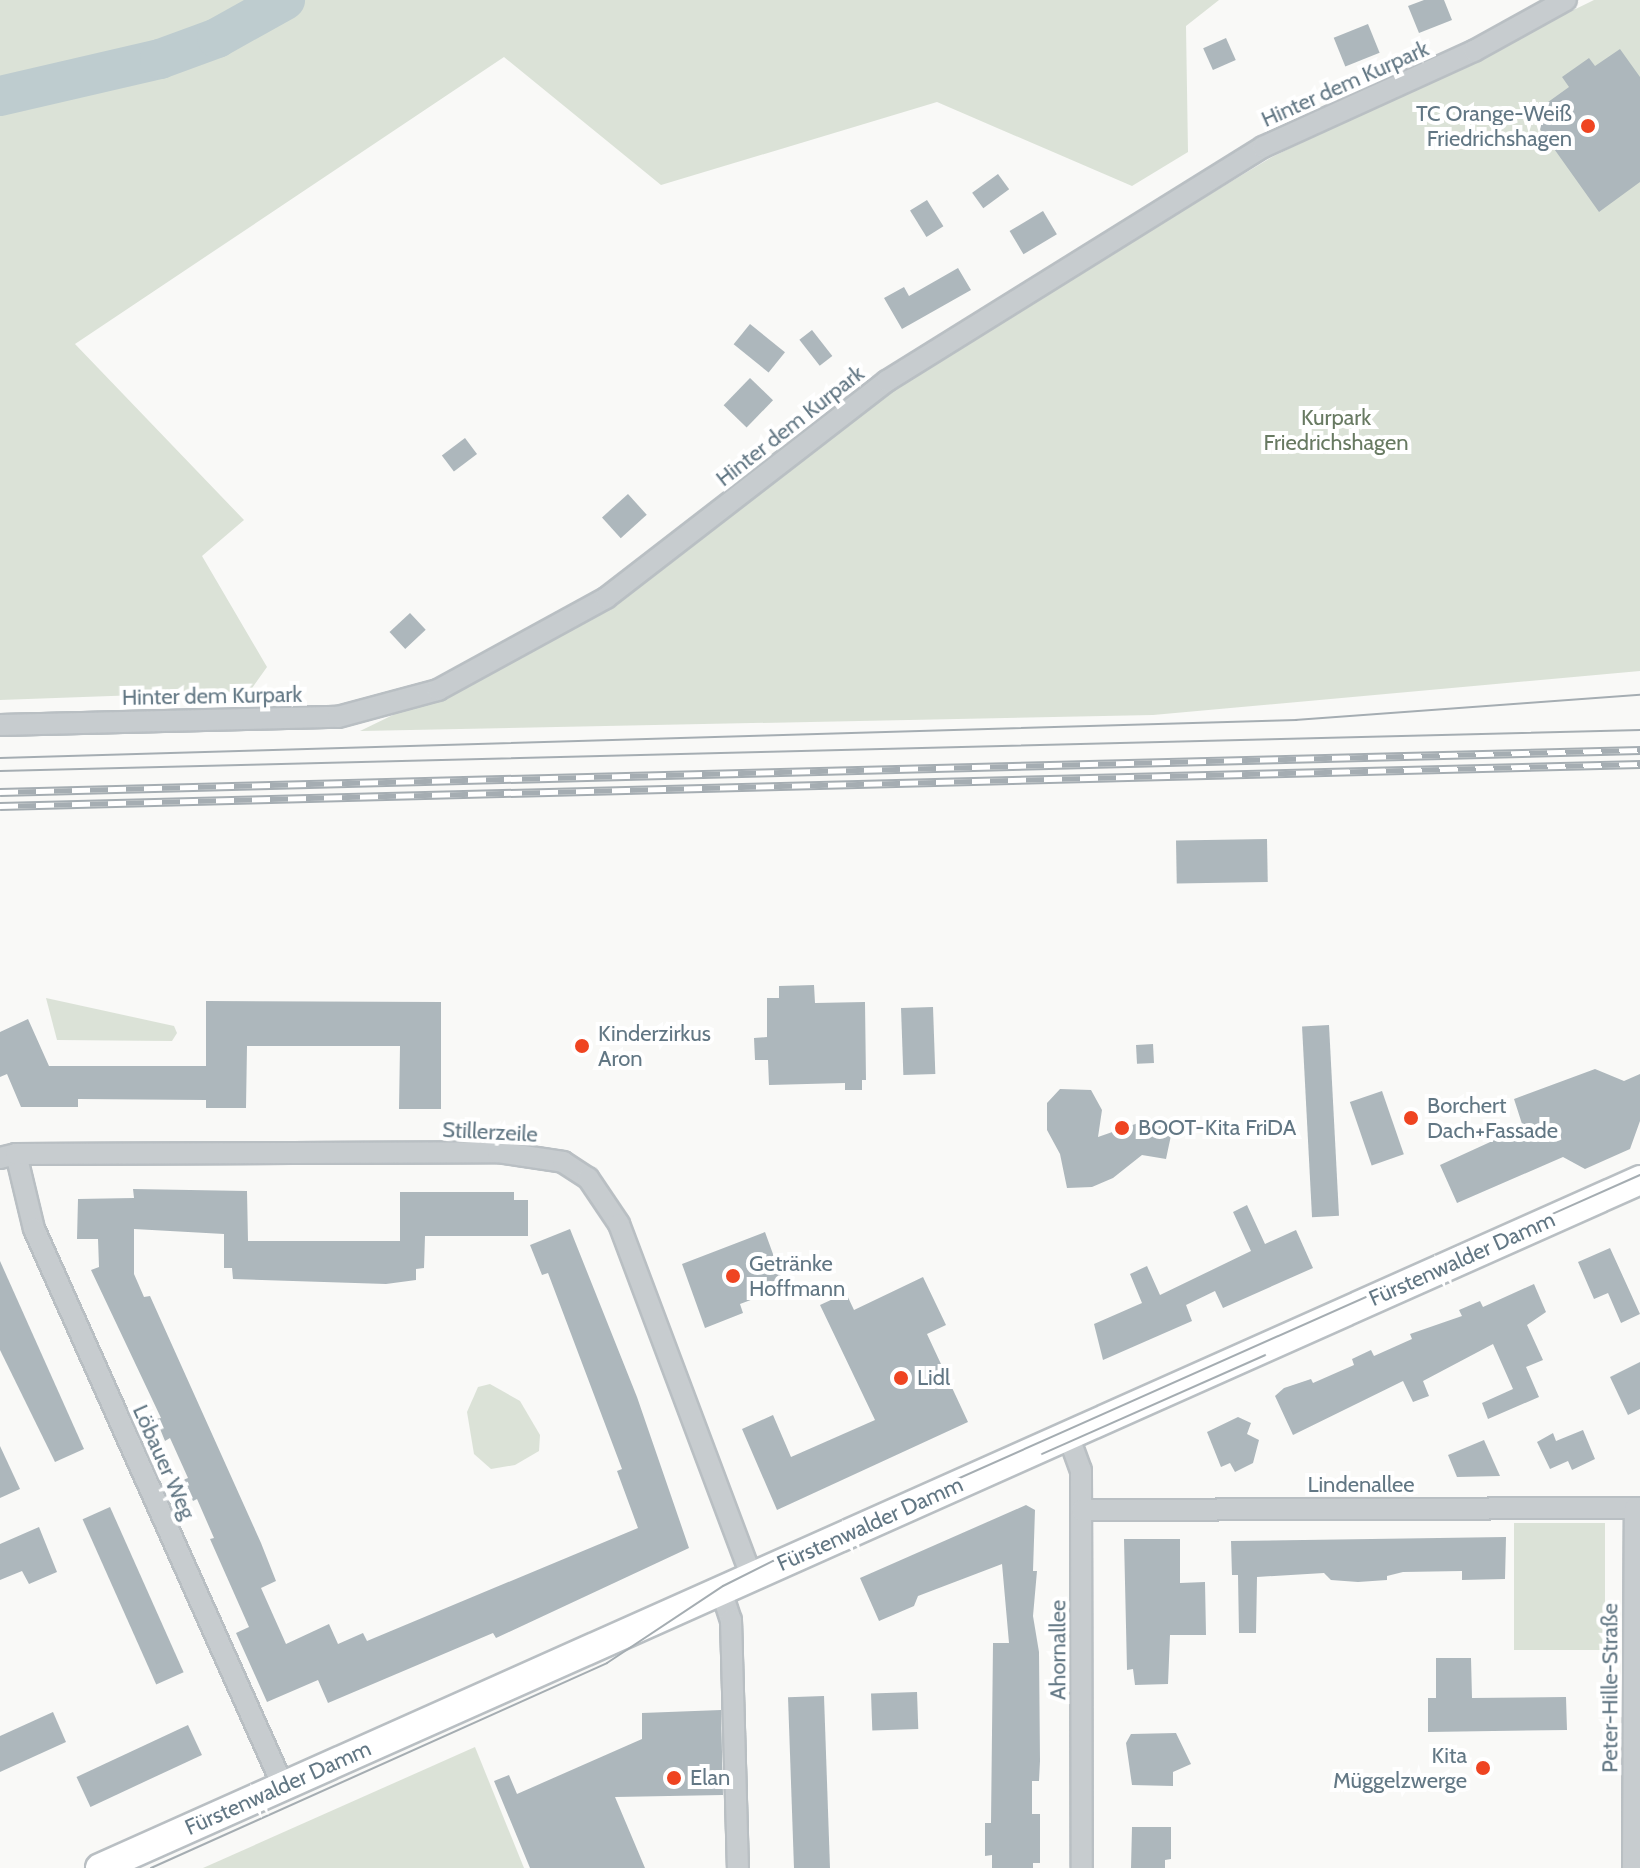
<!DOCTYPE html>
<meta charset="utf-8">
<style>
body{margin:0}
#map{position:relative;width:1640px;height:1868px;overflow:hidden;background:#f9f9f7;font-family:Cabin,sans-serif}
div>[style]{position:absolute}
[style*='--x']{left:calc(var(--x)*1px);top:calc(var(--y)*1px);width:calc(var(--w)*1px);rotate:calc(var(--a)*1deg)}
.green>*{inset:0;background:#dbe2d7;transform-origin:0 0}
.river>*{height:40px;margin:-20px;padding:0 20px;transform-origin:20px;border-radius:20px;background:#becccf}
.building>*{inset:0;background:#adb7bc;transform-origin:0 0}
.roads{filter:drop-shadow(2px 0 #b9bfc3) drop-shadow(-2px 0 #b9bfc3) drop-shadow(0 2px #b9bfc3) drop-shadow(0 -2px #b9bfc3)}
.street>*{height:20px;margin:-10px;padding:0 10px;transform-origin:10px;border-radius:10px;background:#c7cccf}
.secondary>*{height:28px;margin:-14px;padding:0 14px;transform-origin:14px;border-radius:14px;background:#fff}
.tram>*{height:2px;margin:-1px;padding:0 1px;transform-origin:1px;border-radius:1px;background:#a5adb2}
.rail>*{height:9px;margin-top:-4.5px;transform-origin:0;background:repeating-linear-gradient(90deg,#fff 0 18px,#a5adb2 0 36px);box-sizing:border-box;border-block:2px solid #a5adb2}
.dots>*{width:22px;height:22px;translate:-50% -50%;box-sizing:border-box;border:4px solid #fff;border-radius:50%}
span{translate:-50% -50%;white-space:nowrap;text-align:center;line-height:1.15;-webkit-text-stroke:8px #fff;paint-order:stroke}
.street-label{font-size:22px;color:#627784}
.poi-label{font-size:22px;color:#627784}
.right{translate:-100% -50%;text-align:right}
.left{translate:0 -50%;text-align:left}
.park-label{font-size:22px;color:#687a62}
</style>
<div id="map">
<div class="green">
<i style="clip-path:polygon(0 0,1219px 0,1186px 26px,1188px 152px,1132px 186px,937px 102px,661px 185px,504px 57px,75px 344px,244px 520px,202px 556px,267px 667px,250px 691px,0 700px)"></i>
<i style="clip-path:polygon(1594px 0,1640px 0,1640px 671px,1153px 715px,360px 731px,572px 628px,932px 361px,1272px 157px)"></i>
<i style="clip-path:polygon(46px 998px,174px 1026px,177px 1033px,172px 1041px,57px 1040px)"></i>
<i style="clip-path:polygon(490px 1384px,520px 1401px,540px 1435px,539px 1451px,515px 1465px,491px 1469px,474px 1454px,467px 1412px,478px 1387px)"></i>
<i style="left:1605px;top:1523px;width:127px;height:91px;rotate:90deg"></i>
<i style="clip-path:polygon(475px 1747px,524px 1868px,203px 1868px)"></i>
</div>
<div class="river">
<i style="--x:0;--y:96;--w:164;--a:-13"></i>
<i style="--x:160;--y:59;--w:61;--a:-20.2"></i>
<i style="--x:217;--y:38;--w:78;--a:-29.2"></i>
</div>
<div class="building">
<i style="clip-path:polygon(1424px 0,1444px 0,1452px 20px,1419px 33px,1408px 6px)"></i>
<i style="left:1368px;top:24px;width:31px;height:37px;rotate:68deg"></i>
<i style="left:1226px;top:38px;width:24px;height:25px;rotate:66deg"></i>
<i style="clip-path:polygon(1620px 49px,1640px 77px,1640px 182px,1599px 212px,1530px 115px,1569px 87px,1562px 77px,1589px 58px,1595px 66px)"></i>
<i style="left:998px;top:174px;width:19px;height:32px;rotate:54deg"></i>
<i style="left:927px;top:200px;width:31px;height:20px;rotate:58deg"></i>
<i style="left:1043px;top:211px;width:27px;height:39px;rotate:59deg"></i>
<i style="clip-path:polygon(958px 268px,971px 290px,902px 329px,884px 298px,904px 287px,909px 296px)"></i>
<i style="left:750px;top:324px;width:45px;height:26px;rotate:39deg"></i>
<i style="left:812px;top:330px;width:33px;height:16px;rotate:52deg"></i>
<i style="left:750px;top:378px;width:32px;height:38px;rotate:44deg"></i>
<i style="left:465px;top:438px;width:20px;height:29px;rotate:53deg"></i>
<i style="left:628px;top:494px;width:28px;height:35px;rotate:48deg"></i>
<i style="left:410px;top:613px;width:23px;height:28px;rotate:47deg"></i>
<i style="left:1267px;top:839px;width:43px;height:91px;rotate:89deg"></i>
<i style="clip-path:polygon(814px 985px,815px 1003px,865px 1002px,866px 1080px,862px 1080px,862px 1090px,845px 1090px,845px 1083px,769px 1085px,768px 1060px,755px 1060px,754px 1038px,767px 1037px,767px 998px,779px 998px,779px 986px)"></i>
<i style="clip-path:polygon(206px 1001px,441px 1002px,441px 1109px,399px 1109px,400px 1046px,247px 1046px,246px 1108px,206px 1108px,206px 1100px,78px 1099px,78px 1107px,21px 1107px,7px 1074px,0 1077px,0 1032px,28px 1019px,49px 1066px,206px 1066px)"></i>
<i style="left:933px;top:1007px;width:67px;height:32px;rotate:88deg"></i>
<i style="left:1329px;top:1025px;width:191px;height:27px;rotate:87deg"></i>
<i style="left:1153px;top:1044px;width:19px;height:17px;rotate:87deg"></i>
<i style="clip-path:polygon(1595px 1069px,1624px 1081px,1640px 1074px,1640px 1121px,1630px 1149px,1585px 1169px,1563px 1157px,1457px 1203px,1440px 1165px,1523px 1127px,1514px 1099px)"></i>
<i style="clip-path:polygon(1060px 1089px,1091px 1090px,1102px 1110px,1098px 1137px,1144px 1121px,1173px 1126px,1166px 1159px,1142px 1155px,1113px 1178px,1092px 1187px,1067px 1188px,1060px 1154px,1047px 1130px,1047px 1103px)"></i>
<i style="left:1382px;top:1091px;width:67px;height:34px;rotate:71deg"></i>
<i style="clip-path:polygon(133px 1189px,247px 1191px,248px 1241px,400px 1241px,400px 1192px,514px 1192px,514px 1200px,528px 1200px,528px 1236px,425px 1236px,424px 1268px,416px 1269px,416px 1280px,386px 1284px,233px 1279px,232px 1268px,224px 1268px,224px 1234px,134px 1229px,134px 1274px,144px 1297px,150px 1296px,261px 1543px,276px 1581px,261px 1588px,286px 1644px,329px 1624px,338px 1644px,363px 1633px,367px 1641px,638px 1528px,617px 1471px,622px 1469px,548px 1273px,542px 1275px,530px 1245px,570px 1229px,637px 1397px,689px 1548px,496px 1638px,493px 1633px,328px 1703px,318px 1680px,267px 1702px,236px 1633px,249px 1627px,210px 1539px,214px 1538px,197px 1499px,193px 1501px,183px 1480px,188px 1478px,170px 1438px,165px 1441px,156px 1419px,161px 1418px,91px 1270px,99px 1267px,98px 1239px,77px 1239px,78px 1199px,134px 1198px)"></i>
<i style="clip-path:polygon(1247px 1205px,1265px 1244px,1296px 1230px,1313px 1268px,1223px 1308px,1215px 1291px,1186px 1305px,1192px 1321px,1103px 1360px,1094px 1324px,1142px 1303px,1130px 1274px,1147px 1266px,1160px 1295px,1251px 1251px,1233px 1212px)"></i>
<i style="clip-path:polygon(765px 1232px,785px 1287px,740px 1304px,743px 1313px,705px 1328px,682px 1264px)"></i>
<i style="clip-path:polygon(1610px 1248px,1640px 1314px,1621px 1323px,1608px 1293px,1594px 1299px,1578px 1262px)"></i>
<i style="clip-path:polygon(0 1261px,84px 1449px,55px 1462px,0 1350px)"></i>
<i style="clip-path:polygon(923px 1277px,946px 1325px,927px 1334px,968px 1422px,777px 1510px,742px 1429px,773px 1415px,791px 1457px,875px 1420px,820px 1305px,846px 1293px,854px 1310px)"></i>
<i style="clip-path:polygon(1534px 1284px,1546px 1312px,1527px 1325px,1543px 1360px,1526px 1367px,1539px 1397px,1488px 1419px,1482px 1403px,1513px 1389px,1493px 1344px,1423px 1381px,1429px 1396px,1413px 1402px,1403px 1381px,1293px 1435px,1275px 1396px,1284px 1388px,1311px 1379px,1313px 1383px,1354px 1365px,1352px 1359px,1371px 1350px,1374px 1356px,1412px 1339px,1410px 1334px,1462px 1316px,1459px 1310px,1480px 1301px,1483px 1307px)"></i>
<i style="clip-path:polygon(1640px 1362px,1640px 1409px,1628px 1415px,1610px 1377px)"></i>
<i style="clip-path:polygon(1238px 1417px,1251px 1423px,1247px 1434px,1259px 1440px,1253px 1463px,1235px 1472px,1230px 1463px,1221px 1467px,1207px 1432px)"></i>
<i style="clip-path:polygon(1583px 1430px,1595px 1459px,1572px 1470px,1568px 1461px,1550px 1469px,1537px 1442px,1553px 1433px,1556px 1441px)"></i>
<i style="clip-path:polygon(1484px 1440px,1500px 1476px,1457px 1477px,1448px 1455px)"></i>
<i style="clip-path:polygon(0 1446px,20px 1489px,0 1498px)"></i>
<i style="clip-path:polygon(1026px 1505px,1035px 1510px,1033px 1571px,1037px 1571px,1033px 1616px,1039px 1652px,1040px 1761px,1039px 1781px,1032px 1781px,1032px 1814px,1040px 1814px,1040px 1863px,1033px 1863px,1033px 1868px,992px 1868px,992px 1855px,985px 1856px,985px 1823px,991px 1823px,993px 1643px,1009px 1643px,1002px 1564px,918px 1596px,914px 1606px,879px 1621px,860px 1578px)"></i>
<i style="left:110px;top:1507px;width:181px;height:30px;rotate:66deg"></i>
<i style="clip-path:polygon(39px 1527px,57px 1572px,29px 1584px,22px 1571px,0 1580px,0 1544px)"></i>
<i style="clip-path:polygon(1506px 1537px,1505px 1579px,1462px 1580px,1462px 1571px,1403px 1572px,1387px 1576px,1387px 1580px,1358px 1582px,1331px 1580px,1324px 1573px,1257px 1577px,1256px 1633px,1239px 1633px,1238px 1575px,1232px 1575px,1231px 1541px)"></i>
<i style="clip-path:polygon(1124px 1539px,1180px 1539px,1180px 1583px,1205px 1582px,1206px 1635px,1170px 1635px,1168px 1684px,1135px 1685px,1133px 1669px,1127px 1670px)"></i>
<i style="clip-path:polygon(1436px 1658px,1471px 1658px,1472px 1698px,1566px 1697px,1567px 1730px,1428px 1732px,1428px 1698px,1436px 1698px)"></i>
<i style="left:917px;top:1692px;width:37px;height:46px;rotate:88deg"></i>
<i style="left:824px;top:1696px;width:172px;height:36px;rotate:88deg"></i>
<i style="clip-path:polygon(721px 1710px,723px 1795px,615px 1797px,645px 1868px,530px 1868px,494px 1781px,509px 1775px,517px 1794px,642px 1739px,642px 1713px)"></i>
<i style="clip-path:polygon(53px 1712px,66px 1742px,0 1772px,0 1736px)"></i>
<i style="left:188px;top:1725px;width:33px;height:123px;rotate:65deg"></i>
<i style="clip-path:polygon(1176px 1733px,1191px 1764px,1173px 1772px,1173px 1786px,1132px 1785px,1126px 1743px,1131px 1734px)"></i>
<i style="clip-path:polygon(1132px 1827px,1171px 1827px,1171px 1859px,1165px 1860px,1165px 1868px,1131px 1868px)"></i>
</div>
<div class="roads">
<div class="street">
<i style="--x:0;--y:725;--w:338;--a:-1.4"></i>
<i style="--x:338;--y:717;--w:104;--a:-15.1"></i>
<i style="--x:438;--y:690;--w:192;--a:-28.7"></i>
<i style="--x:606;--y:598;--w:355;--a:-37.7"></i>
<i style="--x:887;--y:381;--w:443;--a:-31.9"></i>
<i style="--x:1263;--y:147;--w:232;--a:-24.5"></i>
<i style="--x:1474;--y:51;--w:105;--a:-29"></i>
<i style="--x:16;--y:1154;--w:77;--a:76.5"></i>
<i style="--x:34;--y:1229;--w:610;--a:65.91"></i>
<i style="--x:0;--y:1158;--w:16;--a:-14"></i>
<i style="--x:16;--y:1154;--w:482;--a:-0.2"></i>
<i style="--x:498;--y:1152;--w:66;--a:8.7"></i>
<i style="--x:563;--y:1162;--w:30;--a:33"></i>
<i style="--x:588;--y:1178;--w:55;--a:56"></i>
<i style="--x:619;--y:1224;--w:377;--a:69.4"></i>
<i style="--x:1068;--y:1435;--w:37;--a:70"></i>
<i style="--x:1081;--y:1470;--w:398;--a:89.9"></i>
<i style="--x:1082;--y:1510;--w:558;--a:-0.21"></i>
<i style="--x:721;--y:1590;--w:32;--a:72"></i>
<i style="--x:731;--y:1620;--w:248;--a:88.4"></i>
<i style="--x:1633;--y:1868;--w:360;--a:-89.7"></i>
</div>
<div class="secondary">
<i style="--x:100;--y:1868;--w:1687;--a:-24.07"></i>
</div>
</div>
<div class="tram">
<i style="--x:0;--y:758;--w:1297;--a:-1.68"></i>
<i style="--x:1296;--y:720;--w:345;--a:-4.2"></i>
<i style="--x:0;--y:771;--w:1641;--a:-1.43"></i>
<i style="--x:1042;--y:1454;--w:244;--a:-23.9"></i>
<i style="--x:151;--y:1868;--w:500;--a:-24.2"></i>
<i style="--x:607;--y:1663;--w:139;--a:-33.6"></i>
<i style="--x:723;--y:1586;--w:56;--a:-26.6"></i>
<i style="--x:773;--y:1561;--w:949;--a:-24"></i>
</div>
<div class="rail">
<i style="--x:0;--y:792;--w:1641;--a:-1.47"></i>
<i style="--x:0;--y:806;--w:1641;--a:-1.47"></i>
</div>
<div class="dots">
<i style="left:1588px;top:126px;background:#ef4421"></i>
<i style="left:582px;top:1046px;background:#ef4421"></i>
<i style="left:1411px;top:1118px;background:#ef4421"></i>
<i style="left:1122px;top:1128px;background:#ef4421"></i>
<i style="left:733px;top:1276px;background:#ef4421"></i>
<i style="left:901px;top:1378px;background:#ef4421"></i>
<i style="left:1483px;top:1768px;background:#ef4421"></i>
<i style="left:674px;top:1778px;background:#ef4421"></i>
</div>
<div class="street-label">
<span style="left:1345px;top:84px;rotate:-24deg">Hinter dem Kurpark</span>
<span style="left:790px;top:426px;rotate:-38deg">Hinter dem Kurpark</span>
<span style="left:212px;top:696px;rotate:-1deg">Hinter dem Kurpark</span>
<span style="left:490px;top:1132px;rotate:3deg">Stillerzeile</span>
<span style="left:1462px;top:1259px;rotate:-24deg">Fürstenwalder Damm</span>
<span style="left:164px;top:1462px;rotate:66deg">Löbauer Weg</span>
<span style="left:1361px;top:1485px">Lindenallee</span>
<span style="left:870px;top:1524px;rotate:-24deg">Fürstenwalder Damm</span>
<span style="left:1058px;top:1650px;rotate:-90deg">Ahornallee</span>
<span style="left:1610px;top:1688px;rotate:-90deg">Peter-Hille-Straße</span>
<span style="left:278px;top:1788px;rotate:-24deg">Fürstenwalder Damm</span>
</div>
<div class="poi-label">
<span class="right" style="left:1572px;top:126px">TC Orange-Weiß<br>Friedrichshagen</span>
<span class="left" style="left:598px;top:1046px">Kinderzirkus<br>Aron</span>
<span class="left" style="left:1427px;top:1118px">Borchert<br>Dach+Fassade</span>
<span class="left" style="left:1138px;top:1128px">BOOT-Kita FriDA</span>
<span class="left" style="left:749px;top:1276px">Getränke<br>Hoffmann</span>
<span class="left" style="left:917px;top:1378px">Lidl</span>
<span class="right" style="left:1467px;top:1768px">Kita<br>Müggelzwerge</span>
<span class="left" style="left:690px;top:1778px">Elan</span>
</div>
<div class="park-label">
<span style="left:1336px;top:430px">Kurpark<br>Friedrichshagen</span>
</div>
</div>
